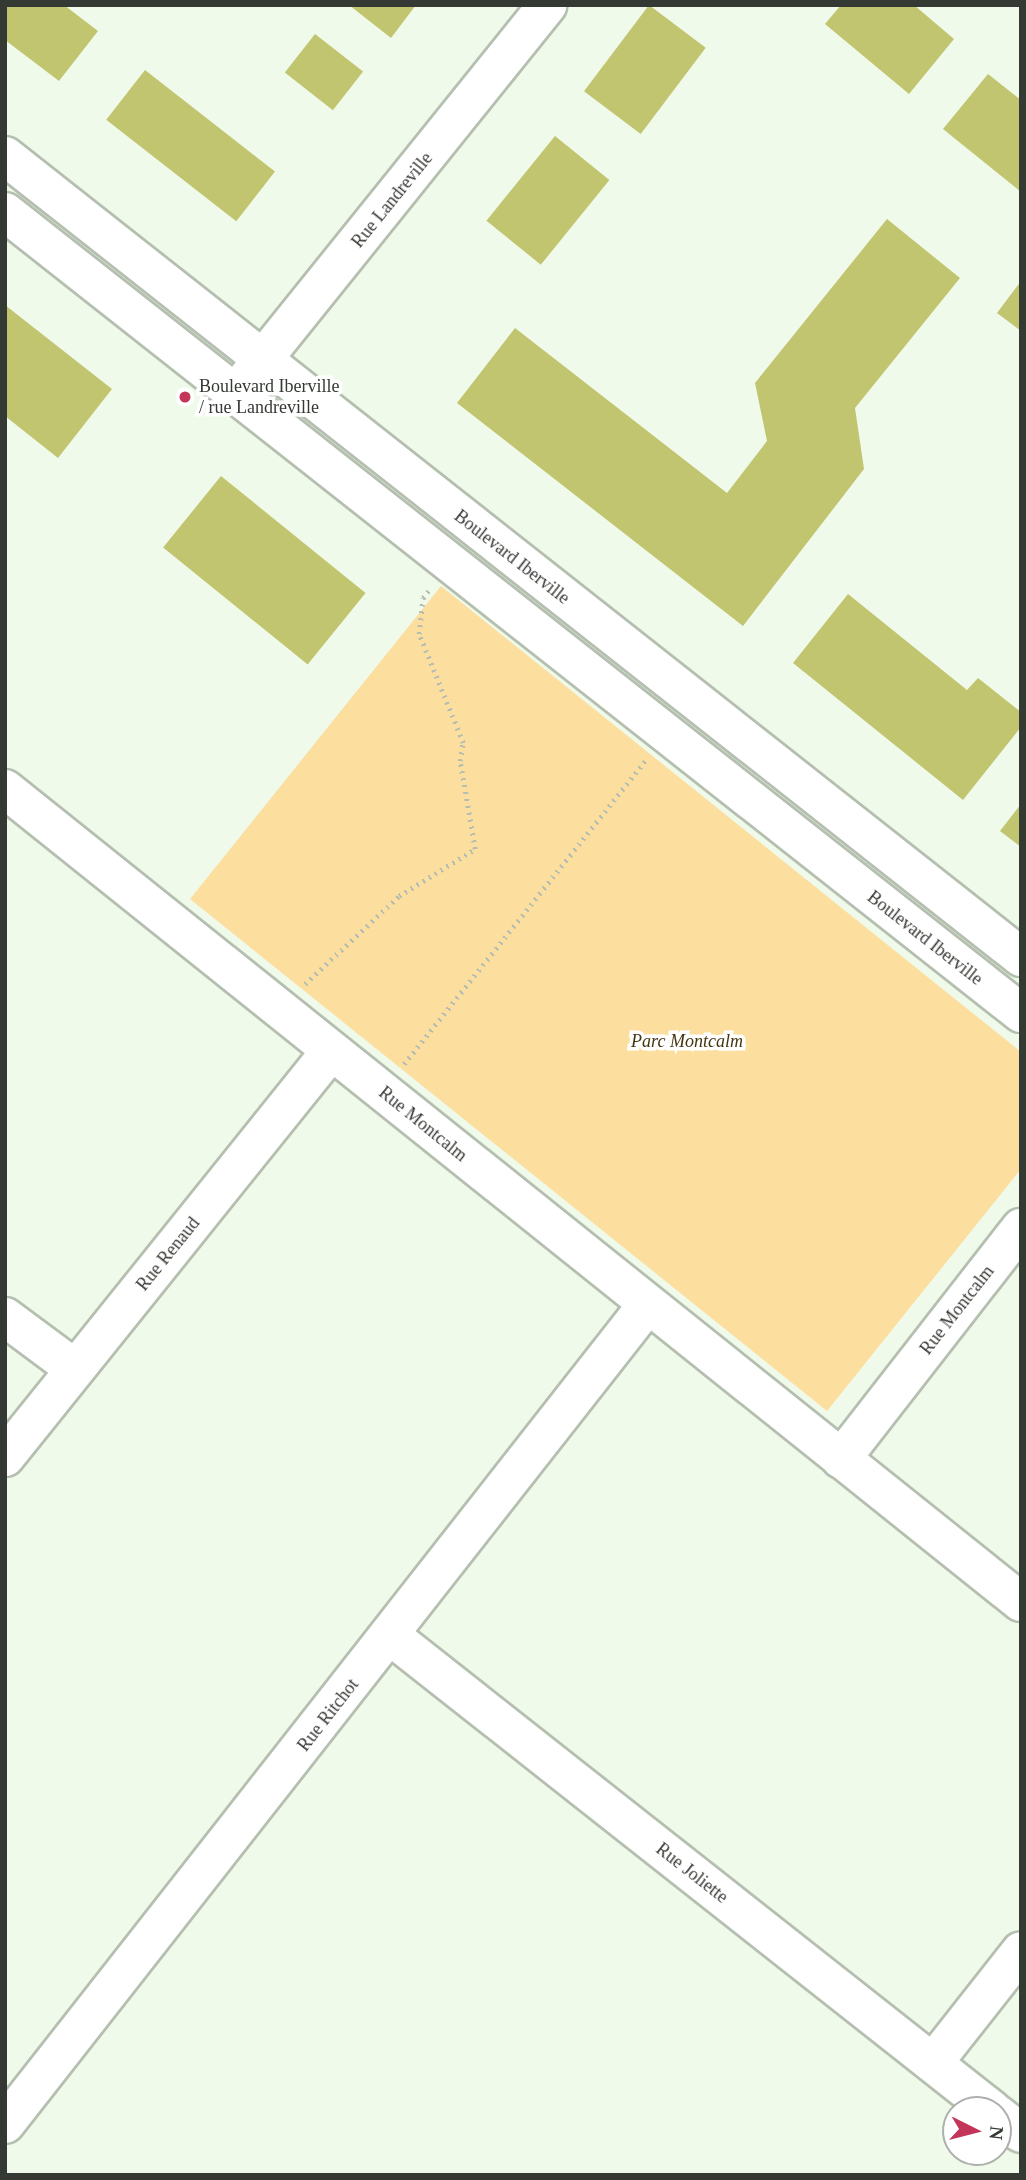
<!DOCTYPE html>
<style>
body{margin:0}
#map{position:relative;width:1026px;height:2180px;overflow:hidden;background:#f0faeb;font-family:"Times New Roman",serif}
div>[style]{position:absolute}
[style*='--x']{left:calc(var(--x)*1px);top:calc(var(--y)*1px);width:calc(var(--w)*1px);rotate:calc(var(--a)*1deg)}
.green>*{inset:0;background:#fcde9f}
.building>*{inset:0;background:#c1c56f;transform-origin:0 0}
.path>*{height:4.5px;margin-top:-2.25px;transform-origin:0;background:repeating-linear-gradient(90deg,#b6beb1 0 2px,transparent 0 7px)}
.roads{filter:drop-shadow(2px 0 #b5bfb0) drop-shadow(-2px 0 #b5bfb0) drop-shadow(0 2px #b5bfb0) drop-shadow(0 -2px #b5bfb0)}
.minor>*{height:38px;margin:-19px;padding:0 19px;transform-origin:19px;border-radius:19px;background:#fff}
.dots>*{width:19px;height:19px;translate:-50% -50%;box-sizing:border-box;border:4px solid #fff;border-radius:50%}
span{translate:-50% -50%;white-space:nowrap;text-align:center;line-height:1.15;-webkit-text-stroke:7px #fff;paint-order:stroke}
.street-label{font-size:18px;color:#353933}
.poi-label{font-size:18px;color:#353933}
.left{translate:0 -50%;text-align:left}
.park-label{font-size:18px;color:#453511;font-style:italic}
.frame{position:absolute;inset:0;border:7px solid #353933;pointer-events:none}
.north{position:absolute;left:942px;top:2096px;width:70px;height:70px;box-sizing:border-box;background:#fff;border:2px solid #aeb0ad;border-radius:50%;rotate:96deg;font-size:19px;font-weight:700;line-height:28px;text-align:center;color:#353933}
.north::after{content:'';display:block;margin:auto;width:24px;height:32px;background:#c4355a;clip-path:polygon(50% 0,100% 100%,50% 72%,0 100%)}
</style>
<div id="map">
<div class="green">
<i style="clip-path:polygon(441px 586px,1021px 1052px,1021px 1169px,827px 1411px,190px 899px)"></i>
</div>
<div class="building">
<i style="clip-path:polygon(5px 5px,64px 5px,98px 31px,59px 81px,5px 40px)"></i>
<i style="clip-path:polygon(349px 5px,416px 5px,391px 38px)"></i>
<i style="left:649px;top:5px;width:71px;height:108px;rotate:37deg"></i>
<i style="clip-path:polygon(841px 5px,914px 5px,954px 39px,909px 94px,825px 24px)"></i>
<i style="left:315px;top:34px;width:61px;height:49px;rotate:38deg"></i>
<i style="left:145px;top:70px;width:165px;height:63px;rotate:38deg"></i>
<i style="clip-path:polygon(988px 74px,1021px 100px,1021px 192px,943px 129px)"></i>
<i style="left:555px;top:136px;width:70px;height:109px;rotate:39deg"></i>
<i style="clip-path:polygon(887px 219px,960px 278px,855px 408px,864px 469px,743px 626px,457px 403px,515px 328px,727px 493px,767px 441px,755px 383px)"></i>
<i style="clip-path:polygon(1021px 281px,1021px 331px,997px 313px)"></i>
<i style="clip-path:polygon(5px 305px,112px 389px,58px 458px,5px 416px)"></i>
<i style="left:221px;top:476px;width:186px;height:92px;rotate:39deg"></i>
<i style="clip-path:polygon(848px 594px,967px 690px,978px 678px,1021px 712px,1021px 727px,963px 800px,793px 663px)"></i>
<i style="clip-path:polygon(1021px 804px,1021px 847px,1000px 831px)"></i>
</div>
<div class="path">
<i style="--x:305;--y:984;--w:129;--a:-43.1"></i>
<i style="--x:399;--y:896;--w:89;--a:-31.7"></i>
<i style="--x:475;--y:849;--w:89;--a:-99.7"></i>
<i style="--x:460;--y:761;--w:18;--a:-81"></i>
<i style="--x:463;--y:743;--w:118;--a:-112"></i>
<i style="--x:419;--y:634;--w:36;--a:-84"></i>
<i style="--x:423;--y:598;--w:9;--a:-54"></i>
<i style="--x:404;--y:1064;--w:387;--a:-51.5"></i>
</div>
<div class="roads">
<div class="minor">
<i style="--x:5;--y:156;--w:1294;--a:38.25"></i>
<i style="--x:5;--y:212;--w:1294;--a:38.25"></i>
<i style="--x:246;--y:380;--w:481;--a:-51.2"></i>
<i style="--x:5;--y:789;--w:1301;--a:38.67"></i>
<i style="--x:5;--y:1317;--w:87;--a:36.6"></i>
<i style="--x:5;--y:1457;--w:521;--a:-51.24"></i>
<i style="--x:841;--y:1459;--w:293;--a:-52.1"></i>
<i style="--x:391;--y:1636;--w:765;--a:38.26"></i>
<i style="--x:933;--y:2063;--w:142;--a:-51.8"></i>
<i style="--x:998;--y:2115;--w:29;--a:38"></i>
<i style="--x:5;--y:2124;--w:1042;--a:-51.9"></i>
</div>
</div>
<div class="dots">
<i style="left:185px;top:397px;background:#c4355a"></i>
</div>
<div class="street-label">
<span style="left:392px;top:200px;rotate:-51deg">Rue Landreville</span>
<span style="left:512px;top:557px;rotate:38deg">Boulevard Iberville</span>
<span style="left:925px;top:938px;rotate:38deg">Boulevard Iberville</span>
<span style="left:423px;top:1124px;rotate:39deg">Rue Montcalm</span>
<span style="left:168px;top:1254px;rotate:-51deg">Rue Renaud</span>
<span style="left:957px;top:1310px;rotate:-52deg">Rue Montcalm</span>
<span style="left:328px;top:1715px;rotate:-52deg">Rue Ritchot</span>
<span style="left:692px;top:1873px;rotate:38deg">Rue Joliette</span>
</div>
<div class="poi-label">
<span class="left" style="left:199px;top:397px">Boulevard Iberville<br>/ rue Landreville</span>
</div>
<div class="park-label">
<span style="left:687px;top:1041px">Parc Montcalm</span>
</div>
<div class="frame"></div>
<div class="north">N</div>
</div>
